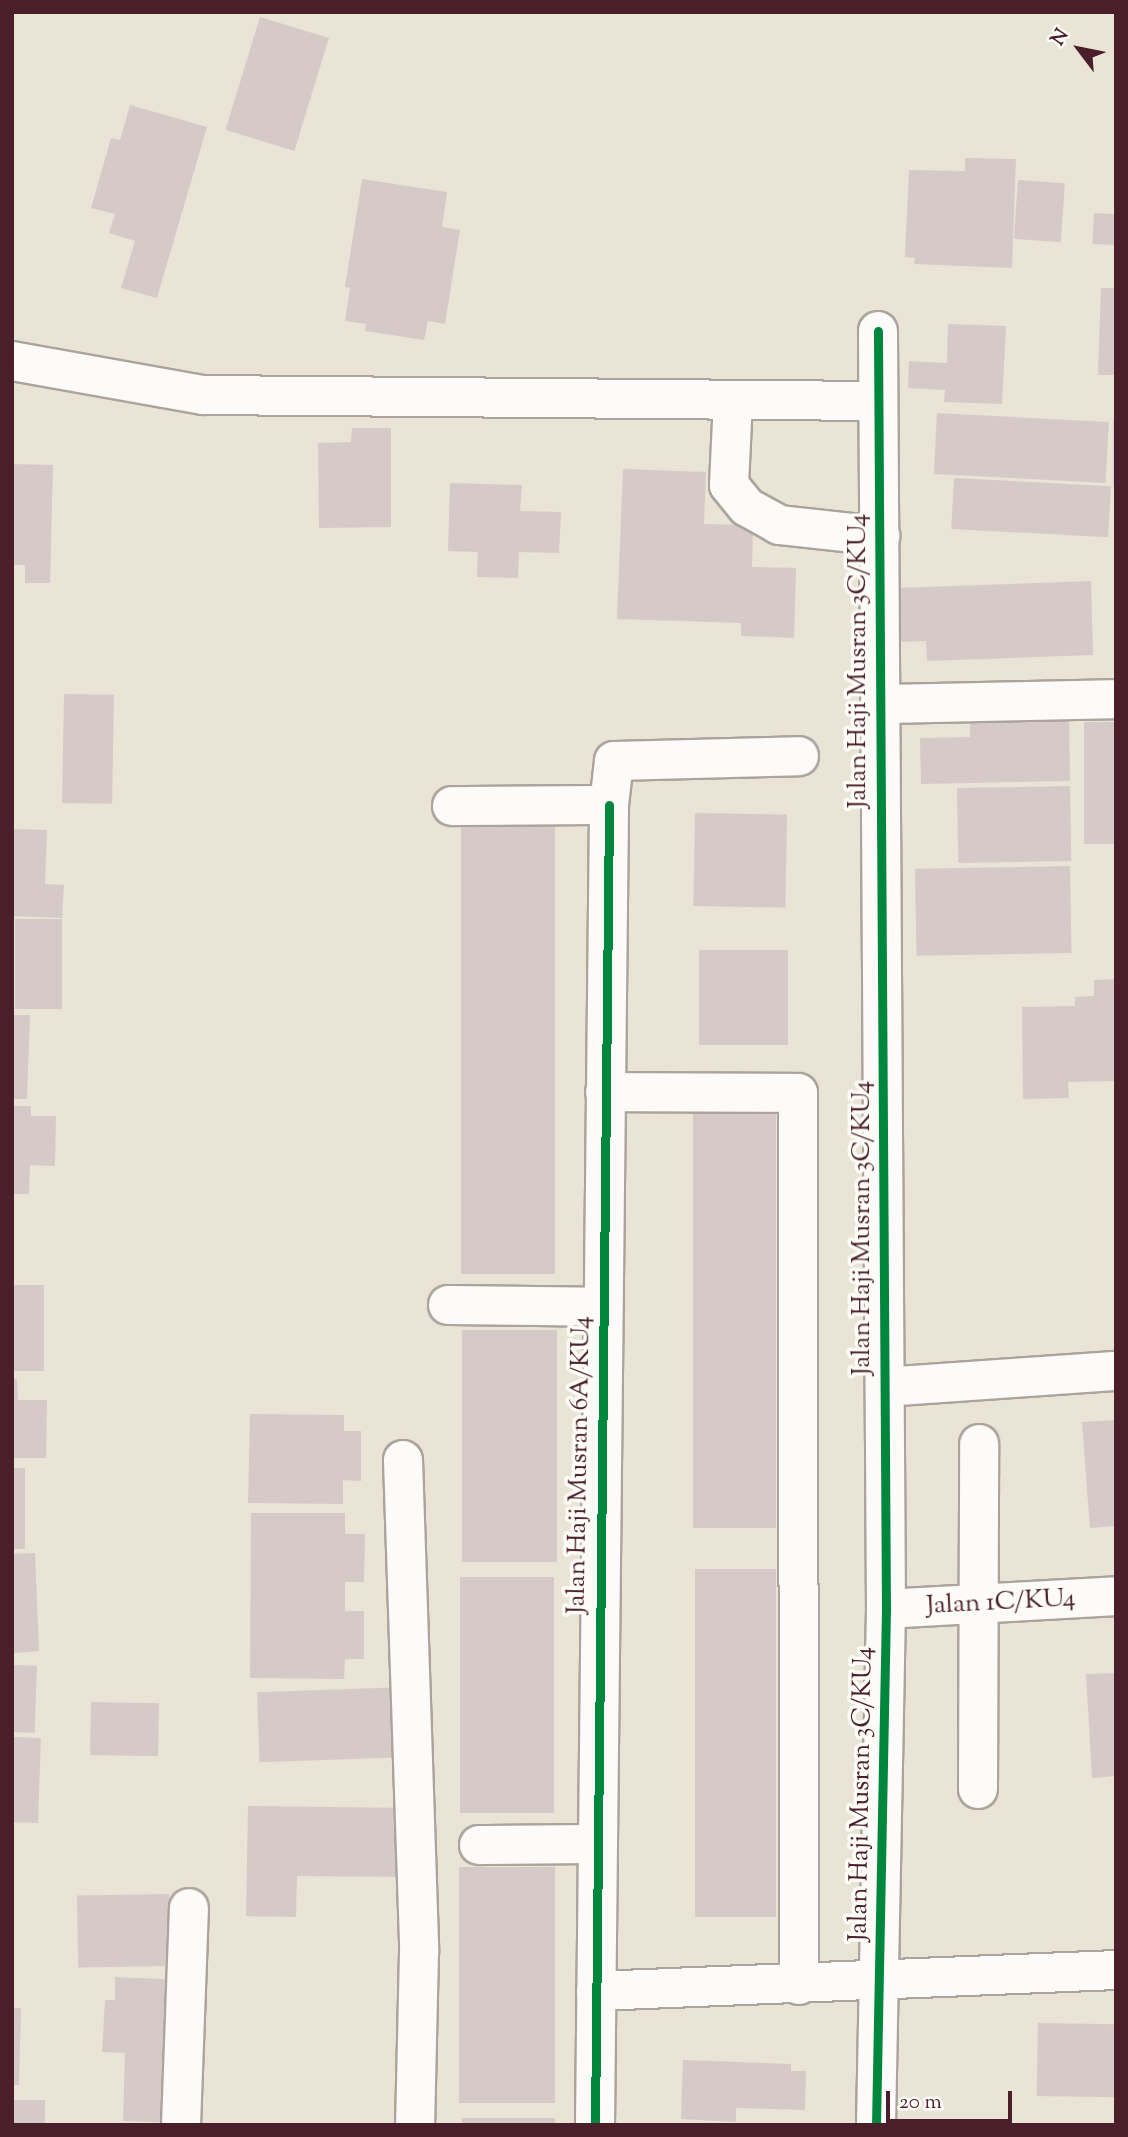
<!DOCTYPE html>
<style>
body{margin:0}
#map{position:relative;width:1128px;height:2137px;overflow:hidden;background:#e9e4d5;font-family:"Sorts Mill Goudy",serif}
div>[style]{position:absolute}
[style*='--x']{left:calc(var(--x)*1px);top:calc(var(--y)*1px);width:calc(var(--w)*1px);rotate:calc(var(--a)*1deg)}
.building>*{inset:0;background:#d6cac8;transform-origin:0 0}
.roads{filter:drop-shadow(2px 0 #aca49c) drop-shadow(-2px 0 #aca49c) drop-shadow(0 2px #aca49c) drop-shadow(0 -2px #aca49c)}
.minor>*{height:38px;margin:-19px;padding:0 19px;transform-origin:19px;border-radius:19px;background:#fcfbf9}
.cycleway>*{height:9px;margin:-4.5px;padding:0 4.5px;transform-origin:4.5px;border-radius:4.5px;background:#00873e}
span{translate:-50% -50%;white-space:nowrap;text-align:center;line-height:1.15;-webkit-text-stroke:7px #fdfcf7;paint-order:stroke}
.street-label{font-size:26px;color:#4a1f2b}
.frame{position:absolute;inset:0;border:14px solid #4a1f2b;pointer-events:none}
.north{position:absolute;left:1044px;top:14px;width:70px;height:70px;-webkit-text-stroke:5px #fdfcf7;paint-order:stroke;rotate:302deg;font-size:19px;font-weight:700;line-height:28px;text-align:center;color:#4a1f2b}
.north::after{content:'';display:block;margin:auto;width:24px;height:32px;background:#4a1f2b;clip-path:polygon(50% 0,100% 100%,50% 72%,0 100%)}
.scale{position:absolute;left:886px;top:2091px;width:126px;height:32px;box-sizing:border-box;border:4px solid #4a1f2b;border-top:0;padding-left:9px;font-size:21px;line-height:24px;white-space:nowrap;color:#4a1f2b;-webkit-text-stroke:5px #fdfcf7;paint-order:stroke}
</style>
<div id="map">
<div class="building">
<i style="left:260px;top:17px;width:72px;height:118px;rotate:17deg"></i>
<i style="clip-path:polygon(130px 105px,207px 127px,157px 298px,121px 288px,135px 241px,109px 233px,115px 214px,91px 208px,111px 138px,120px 140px)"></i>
<i style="clip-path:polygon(965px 158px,1016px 159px,1012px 268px,914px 264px,915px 258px,905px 257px,909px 170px,965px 171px)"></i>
<i style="clip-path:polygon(362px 179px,447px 192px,442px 227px,460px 230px,445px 324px,428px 321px,424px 340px,365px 331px,366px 324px,345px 321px,350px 288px,345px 287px)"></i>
<i style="left:1018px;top:180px;width:47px;height:59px;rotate:4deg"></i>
<i style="left:1094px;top:213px;width:22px;height:31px;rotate:3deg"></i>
<i style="clip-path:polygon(1101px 288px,1116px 288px,1116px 375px,1098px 375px)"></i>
<i style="clip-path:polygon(948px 324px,1006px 326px,1002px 404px,944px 402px,945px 390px,908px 388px,909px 361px,947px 363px)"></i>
<i style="left:937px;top:413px;width:172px;height:61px;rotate:3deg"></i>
<i style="left:1113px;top:419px;width:3px;height:68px"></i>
<i style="clip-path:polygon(352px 428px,391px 428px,391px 527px,319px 528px,318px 443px,351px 442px)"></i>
<i style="clip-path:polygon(12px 464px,53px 465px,50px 583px,25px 583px,25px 565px,12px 565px)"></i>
<i style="clip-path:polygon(623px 469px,706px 472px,704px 524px,753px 525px,752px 567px,796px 568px,794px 638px,741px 636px,741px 623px,617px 619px)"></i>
<i style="left:954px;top:478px;width:157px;height:51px;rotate:3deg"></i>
<i style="clip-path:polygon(450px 483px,522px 485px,520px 511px,561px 512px,559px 553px,519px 552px,518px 578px,477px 577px,478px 552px,448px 551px)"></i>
<i style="clip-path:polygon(1091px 581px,1093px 655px,927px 661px,926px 641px,899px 642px,897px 588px)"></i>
<i style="left:64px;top:694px;width:50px;height:109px;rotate:1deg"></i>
<i style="clip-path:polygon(1069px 710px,1070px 781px,921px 784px,920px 738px,970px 737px,970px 712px)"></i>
<i style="left:1084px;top:722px;width:32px;height:122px"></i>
<i style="left:1070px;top:786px;width:75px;height:113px;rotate:89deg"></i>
<i style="left:695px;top:813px;width:92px;height:93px;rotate:1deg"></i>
<i style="left:555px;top:827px;width:447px;height:94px;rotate:90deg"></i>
<i style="clip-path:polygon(12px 829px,47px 830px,45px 884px,64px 885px,62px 918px,12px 916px)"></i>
<i style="left:1070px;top:866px;width:87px;height:155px;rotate:89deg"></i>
<i style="left:15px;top:919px;width:47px;height:90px"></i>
<i style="left:788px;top:950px;width:95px;height:89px;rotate:90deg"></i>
<i style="clip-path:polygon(1116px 979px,1116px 1081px,1068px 1082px,1069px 1098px,1023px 1099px,1022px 1007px,1075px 1006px,1075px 997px,1094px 996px,1094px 980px)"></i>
<i style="clip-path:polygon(12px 1015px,30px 1015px,27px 1099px,12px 1099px)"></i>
<i style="left:776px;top:1105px;width:423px;height:83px;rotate:90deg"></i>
<i style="clip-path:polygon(12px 1106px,31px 1106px,31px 1116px,56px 1116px,55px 1166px,30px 1165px,29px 1194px,12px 1194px)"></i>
<i style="left:12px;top:1285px;width:32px;height:86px"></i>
<i style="left:462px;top:1330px;width:95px;height:232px"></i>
<i style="clip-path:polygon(12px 1379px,17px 1379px,18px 1400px,47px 1400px,46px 1458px,12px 1458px)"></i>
<i style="clip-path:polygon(250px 1414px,344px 1415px,344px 1431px,361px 1431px,361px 1481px,343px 1480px,343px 1504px,248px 1503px)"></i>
<i style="clip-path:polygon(1116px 1420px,1116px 1526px,1090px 1528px,1082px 1422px)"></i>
<i style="left:12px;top:1468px;width:13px;height:81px"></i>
<i style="clip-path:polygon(251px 1513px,345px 1513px,345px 1534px,365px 1534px,364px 1582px,345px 1582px,345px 1611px,364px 1611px,364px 1659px,345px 1659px,344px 1679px,250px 1678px)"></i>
<i style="clip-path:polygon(35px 1553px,39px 1651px,12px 1653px,12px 1554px)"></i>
<i style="left:695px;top:1569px;width:81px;height:348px"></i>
<i style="left:554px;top:1577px;width:236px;height:94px;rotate:90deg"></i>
<i style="left:12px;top:1665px;width:25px;height:67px;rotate:2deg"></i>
<i style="clip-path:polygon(1116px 1673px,1116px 1776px,1092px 1778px,1086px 1674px)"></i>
<i style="left:407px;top:1687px;width:70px;height:150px;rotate:88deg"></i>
<i style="left:91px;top:1702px;width:68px;height:53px;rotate:1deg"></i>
<i style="left:12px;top:1737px;width:29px;height:85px;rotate:2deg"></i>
<i style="clip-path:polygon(248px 1806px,409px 1808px,408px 1877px,297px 1876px,296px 1917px,246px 1916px)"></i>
<i style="left:555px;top:1867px;width:236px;height:96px;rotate:90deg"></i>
<i style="left:169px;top:1894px;width:72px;height:92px;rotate:89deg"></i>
<i style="clip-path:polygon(115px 1977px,185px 1980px,178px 2123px,123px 2121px,125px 2053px,102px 2052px,105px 2000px,115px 2000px)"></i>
<i style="clip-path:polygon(12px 2008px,21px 2008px,19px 2085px,12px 2085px)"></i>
<i style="left:1038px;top:2023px;width:78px;height:73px;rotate:1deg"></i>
<i style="clip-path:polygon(683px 2060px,791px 2064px,791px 2071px,806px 2071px,805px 2110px,736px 2108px,736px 2122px,681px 2119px)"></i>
<i style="left:12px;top:2100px;width:33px;height:25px"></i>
<i style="left:462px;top:2118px;width:93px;height:7px"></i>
</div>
<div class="roads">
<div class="minor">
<i style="--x:12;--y:361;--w:194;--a:10.1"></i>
<i style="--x:203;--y:395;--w:675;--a:0.51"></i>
<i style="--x:733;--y:400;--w:85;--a:92.7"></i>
<i style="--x:729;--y:485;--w:28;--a:51"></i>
<i style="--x:747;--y:507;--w:37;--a:29"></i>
<i style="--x:779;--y:525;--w:102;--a:6.2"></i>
<i style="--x:881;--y:704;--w:235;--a:-1.2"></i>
<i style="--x:452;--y:806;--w:157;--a:-0.4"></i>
<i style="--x:605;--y:1092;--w:193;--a:0.3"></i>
<i style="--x:798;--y:1093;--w:892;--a:89.94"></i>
<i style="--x:448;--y:1305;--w:154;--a:0.7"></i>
<i style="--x:885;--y:1387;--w:232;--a:-4"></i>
<i style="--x:403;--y:1460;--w:492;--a:88.1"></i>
<i style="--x:419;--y:1952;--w:173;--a:91.3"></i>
<i style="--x:886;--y:1609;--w:230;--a:-3.2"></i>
<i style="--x:978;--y:1789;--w:345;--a:-89.8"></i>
<i style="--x:479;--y:1845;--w:118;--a:-0.5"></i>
<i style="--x:596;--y:1991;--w:520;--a:-2.31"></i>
<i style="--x:181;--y:2125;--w:217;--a:-87.9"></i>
<i style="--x:595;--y:2125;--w:1320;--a:-89.39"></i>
<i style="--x:609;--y:805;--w:44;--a:-83.5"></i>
<i style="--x:614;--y:761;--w:185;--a:-1.5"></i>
<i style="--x:876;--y:2125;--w:516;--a:-88.89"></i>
<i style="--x:886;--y:1609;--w:1278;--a:-90.36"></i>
</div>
</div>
<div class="cycleway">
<i style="--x:595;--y:2125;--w:1320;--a:-89.39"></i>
<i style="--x:876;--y:2125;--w:516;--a:-88.89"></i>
<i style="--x:886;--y:1609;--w:1278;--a:-90.36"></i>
</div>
<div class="street-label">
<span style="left:859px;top:661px;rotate:-90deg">Jalan Haji Musran 3C/KU4</span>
<span style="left:863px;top:1228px;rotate:-90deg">Jalan Haji Musran 3C/KU4</span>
<span style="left:580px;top:1465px;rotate:-89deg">Jalan Haji Musran 6A/KU4</span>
<span style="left:1001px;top:1603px;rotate:-3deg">Jalan 1C/KU4</span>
<span style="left:862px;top:1794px;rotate:-89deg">Jalan Haji Musran 3C/KU4</span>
</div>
<div class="frame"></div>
<div class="north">N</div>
<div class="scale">20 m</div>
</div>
